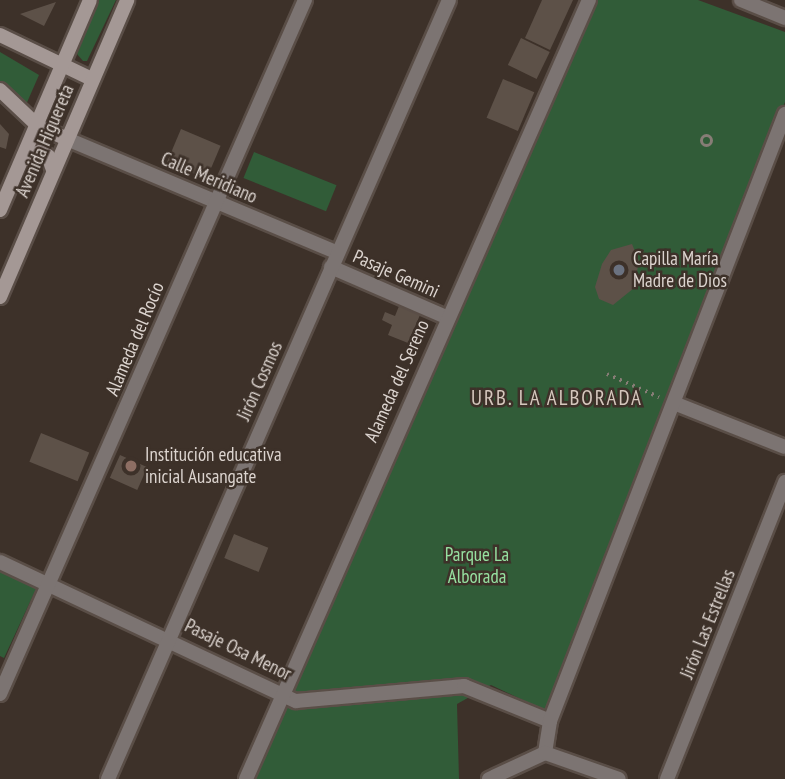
<!DOCTYPE html>
<meta charset="utf-8">
<style>
body{margin:0}
#map{position:relative;width:785px;height:779px;overflow:hidden;background:#3d3129;font-family:"PT Sans Narrow",sans-serif}
div>[style]{position:absolute}
[style*='--x']{left:calc(var(--x)*1px);top:calc(var(--y)*1px);width:calc(var(--w)*1px);rotate:calc(var(--a)*1deg)}
.green>*{inset:0;background:#315c38;transform-origin:0 0}
.building>*{inset:0;background:#5d5148;transform-origin:0 0}
.path>*{height:3.5px;margin-top:-1.75px;transform-origin:0;background:repeating-linear-gradient(90deg,#877d76 0 2px,transparent 0 7px)}
.path>.ring{margin:-1.75px;padding:0;box-sizing:content-box;background:none;border:3.5px solid #877d76;border-radius:50%}
.roads{filter:drop-shadow(2px 0 #5a4e47) drop-shadow(-2px 0 #5a4e47) drop-shadow(0 2px #5a4e47) drop-shadow(0 -2px #5a4e47)}
.street>*{height:14px;margin:-7px;padding:0 7px;transform-origin:7px;border-radius:7px;background:#7c7472}
.secondary>*{height:14px;margin:-7px;padding:0 7px;transform-origin:7px;border-radius:7px;background:#a49895}
.dots>*{width:19px;height:19px;translate:-50% -50%;box-sizing:border-box;border:4px solid #3d3129;border-radius:50%}
span{translate:-50% -50%;white-space:nowrap;text-align:center;line-height:1.15;-webkit-text-stroke:5px #3d3129;paint-order:stroke}
.street-label{font-size:19px;color:#dcd4cf}
.poi-label{font-size:19px;color:#dcd4cf}
.left{translate:0 -50%;text-align:left}
.park-label{font-size:19px;color:#96e0a0}
.neighbourhood-label{font-size:21px;color:#d5c7bd;letter-spacing:2px}
</style>
<div id="map">
<div class="green">
<i style="clip-path:polygon(99px 0,116px 0,87px 61px,83px 61px,77px 54px)"></i>
<i style="clip-path:polygon(593px 0,698px 0,785px 32px,785px 102px,548px 712px,491px 685px,457px 704px,459px 779px,254px 779px)"></i>
<i style="clip-path:polygon(0 52px,39px 75px,25px 107px,0 82px)"></i>
<i style="left:254px;top:152px;width:89px;height:28px;rotate:22deg"></i>
<i style="clip-path:polygon(0 571px,37px 587px,4px 658px,0 656px)"></i>
</div>
<div class="building">
<i style="clip-path:polygon(542px 0,573px 0,550px 50px,525px 38px)"></i>
<i style="clip-path:polygon(56px 2px,44px 26px,20px 14px)"></i>
<i style="left:521px;top:38px;width:32px;height:30px;rotate:26deg"></i>
<i style="left:503px;top:79px;width:34px;height:42px;rotate:23deg"></i>
<i style="clip-path:polygon(0 124px,9px 134px,6px 149px,0 147px)"></i>
<i style="left:181px;top:129px;width:43px;height:36px;rotate:23deg"></i>
<i style="clip-path:polygon(632px 244px,639px 261px,634px 288px,613px 305px,599px 299px,595px 287px,602px 264px,611px 250px)"></i>
<i style="clip-path:polygon(399px 306px,420px 315px,408px 343px,388px 335px,392px 325px,382px 320px,385px 312px,395px 316px)"></i>
<i style="left:41px;top:433px;width:52px;height:31px;rotate:22deg"></i>
<i style="left:120px;top:455px;width:30px;height:25px;rotate:24deg"></i>
<i style="left:234px;top:534px;width:37px;height:26px;rotate:22deg"></i>
</div>
<div class="path">
<i class="ring" style="left:701.5px;top:135.5px;width:7.5px;height:7.5px"></i>
<i style="--x:607;--y:374;--w:57;--a:23.9"></i>
</div>
<div class="roads">
<div class="street">
<i style="--x:741;--y:0;--w:48;--a:22.2"></i>
<i style="--x:67;--y:139;--w:292;--a:22.8"></i>
<i style="--x:331;--y:267;--w:125;--a:23.5"></i>
<i style="--x:674;--y:403;--w:119;--a:21.6"></i>
<i style="--x:0;--y:562;--w:327;--a:25.2"></i>
<i style="--x:296;--y:701;--w:169;--a:-5.1"></i>
<i style="--x:464;--y:686;--w:93;--a:22.1"></i>
<i style="--x:0;--y:694;--w:758;--a:-66.28"></i>
<i style="--x:545;--y:753;--w:32;--a:-81"></i>
<i style="--x:550;--y:721;--w:651;--a:-68.84"></i>
<i style="--x:108;--y:779;--w:850;--a:-66.36"></i>
<i style="--x:246;--y:779;--w:851;--a:-66.24"></i>
<i style="--x:489;--y:779;--w:62;--a:-24.9"></i>
<i style="--x:545;--y:753;--w:78;--a:19.4"></i>
<i style="--x:667;--y:779;--w:320;--a:-68.3"></i>
</div>
<div class="secondary">
<i style="--x:0;--y:35;--w:102;--a:25.6"></i>
<i style="--x:0;--y:90;--w:52;--a:43.5"></i>
<i style="--x:38;--y:126;--w:32;--a:24"></i>
<i style="--x:23;--y:160;--w:19;--a:-25"></i>
<i style="--x:40;--y:152;--w:9;--a:27"></i>
<i style="--x:48;--y:156;--w:15;--a:70"></i>
<i style="--x:0;--y:210;--w:228;--a:-66.8"></i>
<i style="--x:0;--y:297;--w:323;--a:-66.8"></i>
</div>
</div>
<div class="dots">
<i style="left:619px;top:270px;background:#6b7280"></i>
<i style="left:131px;top:466px;background:#8d6e63"></i>
</div>
<div class="street-label">
<span style="left:45px;top:141px;rotate:-67deg">Avenida Higuereta</span>
<span style="left:209px;top:178px;rotate:23deg">Calle Meridiano</span>
<span style="left:396px;top:274px;rotate:24deg">Pasaje Gemini</span>
<span style="left:135px;top:339px;rotate:-67deg">Alameda del Rocío</span>
<span style="left:260px;top:381px;rotate:-66deg">Jirón Cosmos</span>
<span style="left:397px;top:381px;rotate:-66deg">Alameda del Sereno</span>
<span style="left:708px;top:624px;rotate:-68deg">Jirón Las Estrellas</span>
<span style="left:238px;top:650px;rotate:26deg">Pasaje Osa Menor</span>
</div>
<div class="poi-label">
<span class="left" style="left:633px;top:270px">Capilla María<br>Madre de Dios</span>
<span class="left" style="left:145px;top:466px">Institución educativa<br>inicial Ausangate</span>
</div>
<div class="park-label">
<span style="left:477px;top:566px">Parque La<br>Alborada</span>
</div>
<div class="neighbourhood-label">
<span style="left:557px;top:398px">URB. LA ALBORADA</span>
</div>
</div>
